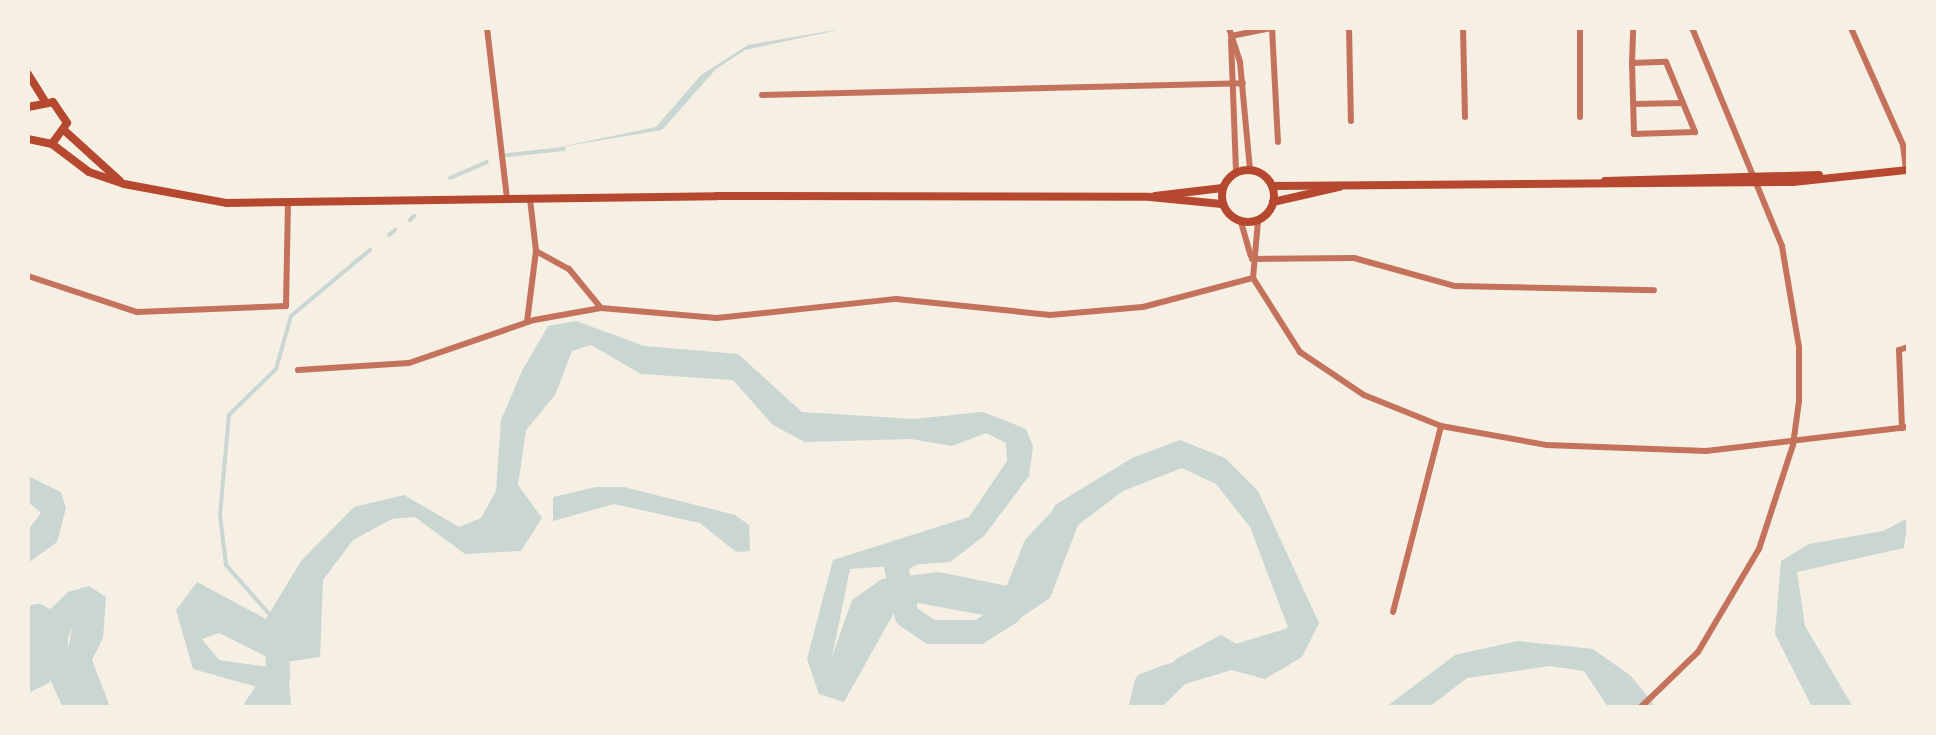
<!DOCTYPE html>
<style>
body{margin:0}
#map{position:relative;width:1936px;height:735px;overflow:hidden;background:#f6efe4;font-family:"PT Serif",serif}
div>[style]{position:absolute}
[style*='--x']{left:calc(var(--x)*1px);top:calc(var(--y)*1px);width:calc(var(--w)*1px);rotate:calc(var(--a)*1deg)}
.water>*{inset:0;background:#c9d6d2}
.stream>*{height:4px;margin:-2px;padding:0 2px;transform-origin:2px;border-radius:2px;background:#c9d6d2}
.river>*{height:24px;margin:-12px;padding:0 12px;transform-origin:12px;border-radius:12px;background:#c9d6d2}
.minor>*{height:6px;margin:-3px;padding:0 3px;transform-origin:3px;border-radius:3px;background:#c5725c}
.secondary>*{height:8px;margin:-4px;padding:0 4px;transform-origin:4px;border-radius:4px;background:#b5482f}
.secondary>.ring{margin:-4px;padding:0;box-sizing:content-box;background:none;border:8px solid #b5482f;border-radius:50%}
span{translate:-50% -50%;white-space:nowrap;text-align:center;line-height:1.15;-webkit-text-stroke:8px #f6efe4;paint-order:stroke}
.frame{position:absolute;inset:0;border:30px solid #f6efe4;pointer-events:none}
</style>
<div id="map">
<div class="water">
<i style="clip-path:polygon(847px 28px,745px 50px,716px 69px,662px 130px,555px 148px,656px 127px,701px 75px,748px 45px)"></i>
<i style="clip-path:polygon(576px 321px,644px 346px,738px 354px,802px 412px,914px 419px,983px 412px,1026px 429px,1033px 447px,1029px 476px,984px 536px,950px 562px,850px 569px,832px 657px,852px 600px,882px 579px,939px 572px,1007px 586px,1032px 561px,1055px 505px,1132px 458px,1180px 440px,1225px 458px,1258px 491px,1319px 623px,1302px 657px,1265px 679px,1206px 663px,1162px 707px,1136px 707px,1176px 659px,1221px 635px,1259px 657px,1288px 627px,1250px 527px,1216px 484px,1182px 468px,1123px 491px,1078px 525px,1050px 598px,1016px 621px,918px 603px,896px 609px,844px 702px,819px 694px,807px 659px,833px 560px,969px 517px,1007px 461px,1006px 443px,986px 433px,952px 446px,911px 439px,805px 442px,773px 425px,733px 380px,641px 374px,591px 345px,572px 351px,555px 395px,526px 430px,518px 485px,542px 518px,521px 551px,465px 554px,415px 517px,392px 519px,353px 540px,323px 580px,320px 657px,279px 663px,219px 633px,202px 639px,219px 660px,276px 668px,289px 681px,291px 707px,267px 707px,268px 690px,193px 669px,176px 610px,197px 582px,266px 619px,301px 561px,354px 507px,404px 495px,459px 527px,481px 518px,496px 491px,501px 420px,522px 371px,548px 326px)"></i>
<i style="clip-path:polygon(28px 476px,61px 492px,66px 508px,57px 542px,28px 563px,28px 530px,41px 513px,28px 502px)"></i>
<i style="clip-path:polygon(596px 487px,624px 487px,735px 515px,749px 525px,750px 551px,736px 552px,700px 523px,614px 504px,553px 521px,553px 497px)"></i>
<i style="clip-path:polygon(1908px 518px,1904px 548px,1797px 572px,1805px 626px,1853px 707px,1812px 707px,1775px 634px,1781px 561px,1809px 544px,1883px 531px)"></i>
<i style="clip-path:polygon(89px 586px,106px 597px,103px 638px,92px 660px,110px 707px,84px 707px,66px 662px,72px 628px,49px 683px,28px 693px,29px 630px,68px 592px)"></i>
<i style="clip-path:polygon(1518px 641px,1593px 649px,1631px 676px,1656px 707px,1608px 707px,1584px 671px,1550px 666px,1467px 678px,1429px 707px,1386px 707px,1455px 655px)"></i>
</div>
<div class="stream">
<i style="--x:507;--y:155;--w:57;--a:-6"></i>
<i style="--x:450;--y:178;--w:40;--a:-23.4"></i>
<i style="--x:410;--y:220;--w:6;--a:-45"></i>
<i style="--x:389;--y:235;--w:8;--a:-40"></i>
<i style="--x:272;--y:617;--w:69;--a:-131.5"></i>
<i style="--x:226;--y:565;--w:50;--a:-96.8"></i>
<i style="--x:220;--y:515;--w:100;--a:-84.9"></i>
<i style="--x:229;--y:415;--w:66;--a:-44.4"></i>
<i style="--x:276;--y:369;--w:55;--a:-74.2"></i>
<i style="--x:291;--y:316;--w:103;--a:-39.9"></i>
</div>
<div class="river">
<i style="--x:920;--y:550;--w:28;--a:154"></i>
<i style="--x:895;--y:562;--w:55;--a:77.5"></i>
<i style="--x:907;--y:616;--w:29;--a:34"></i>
<i style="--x:931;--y:632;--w:48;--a:0"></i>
<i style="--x:979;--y:632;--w:36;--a:-32"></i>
<i style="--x:1009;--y:613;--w:71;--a:-68.5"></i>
<i style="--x:1035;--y:547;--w:40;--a:-47"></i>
<i style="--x:28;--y:619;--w:10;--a:-17"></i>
<i style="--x:38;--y:616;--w:18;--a:29"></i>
<i style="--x:54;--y:625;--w:45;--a:83.7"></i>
<i style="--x:59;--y:670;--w:41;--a:65.3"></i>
<i style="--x:256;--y:707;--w:38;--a:-55"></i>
<i style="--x:278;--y:676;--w:47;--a:-91.2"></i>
<i style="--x:1141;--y:707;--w:23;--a:-77"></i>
<i style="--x:1146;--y:685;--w:18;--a:-22"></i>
<i style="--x:1163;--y:678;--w:140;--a:-16.6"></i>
</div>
<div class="minor">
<i style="--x:487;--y:28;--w:172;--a:83.3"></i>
<i style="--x:1229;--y:28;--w:36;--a:72"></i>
<i style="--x:1240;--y:62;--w:108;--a:84.7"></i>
<i style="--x:1272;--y:28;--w:114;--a:87"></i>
<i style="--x:1349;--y:28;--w:93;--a:88.8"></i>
<i style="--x:1463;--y:28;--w:89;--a:88.7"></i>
<i style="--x:1580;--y:28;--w:89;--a:90"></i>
<i style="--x:1851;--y:28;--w:128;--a:66"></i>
<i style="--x:1903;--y:145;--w:25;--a:83"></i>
<i style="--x:1231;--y:36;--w:41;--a:-11.3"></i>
<i style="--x:1231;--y:40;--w:133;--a:87.8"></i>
<i style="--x:1632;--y:63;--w:34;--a:-2"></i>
<i style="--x:1666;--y:62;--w:76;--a:67.5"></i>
<i style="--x:1695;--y:132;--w:61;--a:178.1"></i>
<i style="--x:1634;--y:134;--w:71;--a:-91.6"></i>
<i style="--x:1632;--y:63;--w:35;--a:-88"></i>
<i style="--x:762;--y:95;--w:481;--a:-1.4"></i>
<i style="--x:1633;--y:104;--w:50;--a:-1.1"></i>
<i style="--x:530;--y:199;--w:52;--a:83.4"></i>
<i style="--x:536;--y:251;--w:38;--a:29"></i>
<i style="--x:569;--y:269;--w:50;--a:50.6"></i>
<i style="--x:1258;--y:221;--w:57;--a:95"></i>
<i style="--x:1253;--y:278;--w:88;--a:57.6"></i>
<i style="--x:1300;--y:352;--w:77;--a:33.9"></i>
<i style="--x:1364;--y:395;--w:83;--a:21.9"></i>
<i style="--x:1441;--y:426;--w:108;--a:10.2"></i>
<i style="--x:1547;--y:445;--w:159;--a:2.2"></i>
<i style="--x:1706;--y:451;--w:203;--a:-6.8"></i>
<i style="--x:1241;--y:222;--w:35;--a:74"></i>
<i style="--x:1252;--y:259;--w:102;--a:-0.6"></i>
<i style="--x:1354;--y:258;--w:105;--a:15.5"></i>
<i style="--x:1455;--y:286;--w:199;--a:1.2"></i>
<i style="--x:28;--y:276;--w:115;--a:18.3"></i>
<i style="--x:137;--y:312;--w:149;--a:-2.3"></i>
<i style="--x:286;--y:306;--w:103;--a:-88.9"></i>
<i style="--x:527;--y:322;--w:72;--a:-82.8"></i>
<i style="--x:298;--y:370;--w:111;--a:-3.6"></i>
<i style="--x:409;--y:363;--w:132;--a:-19"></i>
<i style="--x:534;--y:320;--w:68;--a:-10.2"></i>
<i style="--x:601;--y:308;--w:116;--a:4.9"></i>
<i style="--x:717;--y:318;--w:180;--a:-6.1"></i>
<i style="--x:896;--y:299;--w:155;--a:5.9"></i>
<i style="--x:1050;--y:315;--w:93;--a:-4.9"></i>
<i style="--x:1143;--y:307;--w:114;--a:-14.8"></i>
<i style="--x:1902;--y:428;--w:78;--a:-92.2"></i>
<i style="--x:1899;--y:350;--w:9;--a:-18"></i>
<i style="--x:1393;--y:612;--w:192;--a:-75.5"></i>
<i style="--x:1641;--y:707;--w:79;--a:-44"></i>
<i style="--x:1698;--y:652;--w:120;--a:-59.4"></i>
<i style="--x:1759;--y:549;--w:109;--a:-71.9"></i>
<i style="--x:1793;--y:445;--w:44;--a:-82.2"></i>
<i style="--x:1799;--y:401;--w:54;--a:-90"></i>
<i style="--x:1799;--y:347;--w:102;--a:-99.6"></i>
<i style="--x:1782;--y:246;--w:236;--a:-112.4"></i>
</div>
<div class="secondary">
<i style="--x:28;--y:74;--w:31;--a:58"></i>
<i style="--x:28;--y:107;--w:25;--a:-11"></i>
<i style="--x:53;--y:102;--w:25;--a:56"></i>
<i style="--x:67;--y:123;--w:26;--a:126"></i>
<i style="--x:52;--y:144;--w:25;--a:-168"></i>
<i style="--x:65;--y:131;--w:74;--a:42.3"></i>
<i style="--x:52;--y:144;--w:46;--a:37.1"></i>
<i style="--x:89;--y:172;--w:37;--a:19"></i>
<i style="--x:124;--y:184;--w:105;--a:10.5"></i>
<i style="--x:227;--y:203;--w:490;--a:-0.8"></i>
<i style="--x:717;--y:196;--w:433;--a:0.1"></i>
<i style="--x:1150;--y:197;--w:72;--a:5.6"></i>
<i class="ring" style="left:1222px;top:170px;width:44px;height:44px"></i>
<i style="--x:1605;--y:181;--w:214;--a:-1.6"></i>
<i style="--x:1272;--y:186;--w:521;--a:-0.44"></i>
<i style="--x:1793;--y:182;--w:116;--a:-6"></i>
<i style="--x:1155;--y:196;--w:68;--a:-6.7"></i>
<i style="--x:1273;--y:202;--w:68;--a:-12.8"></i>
</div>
<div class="frame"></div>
</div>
